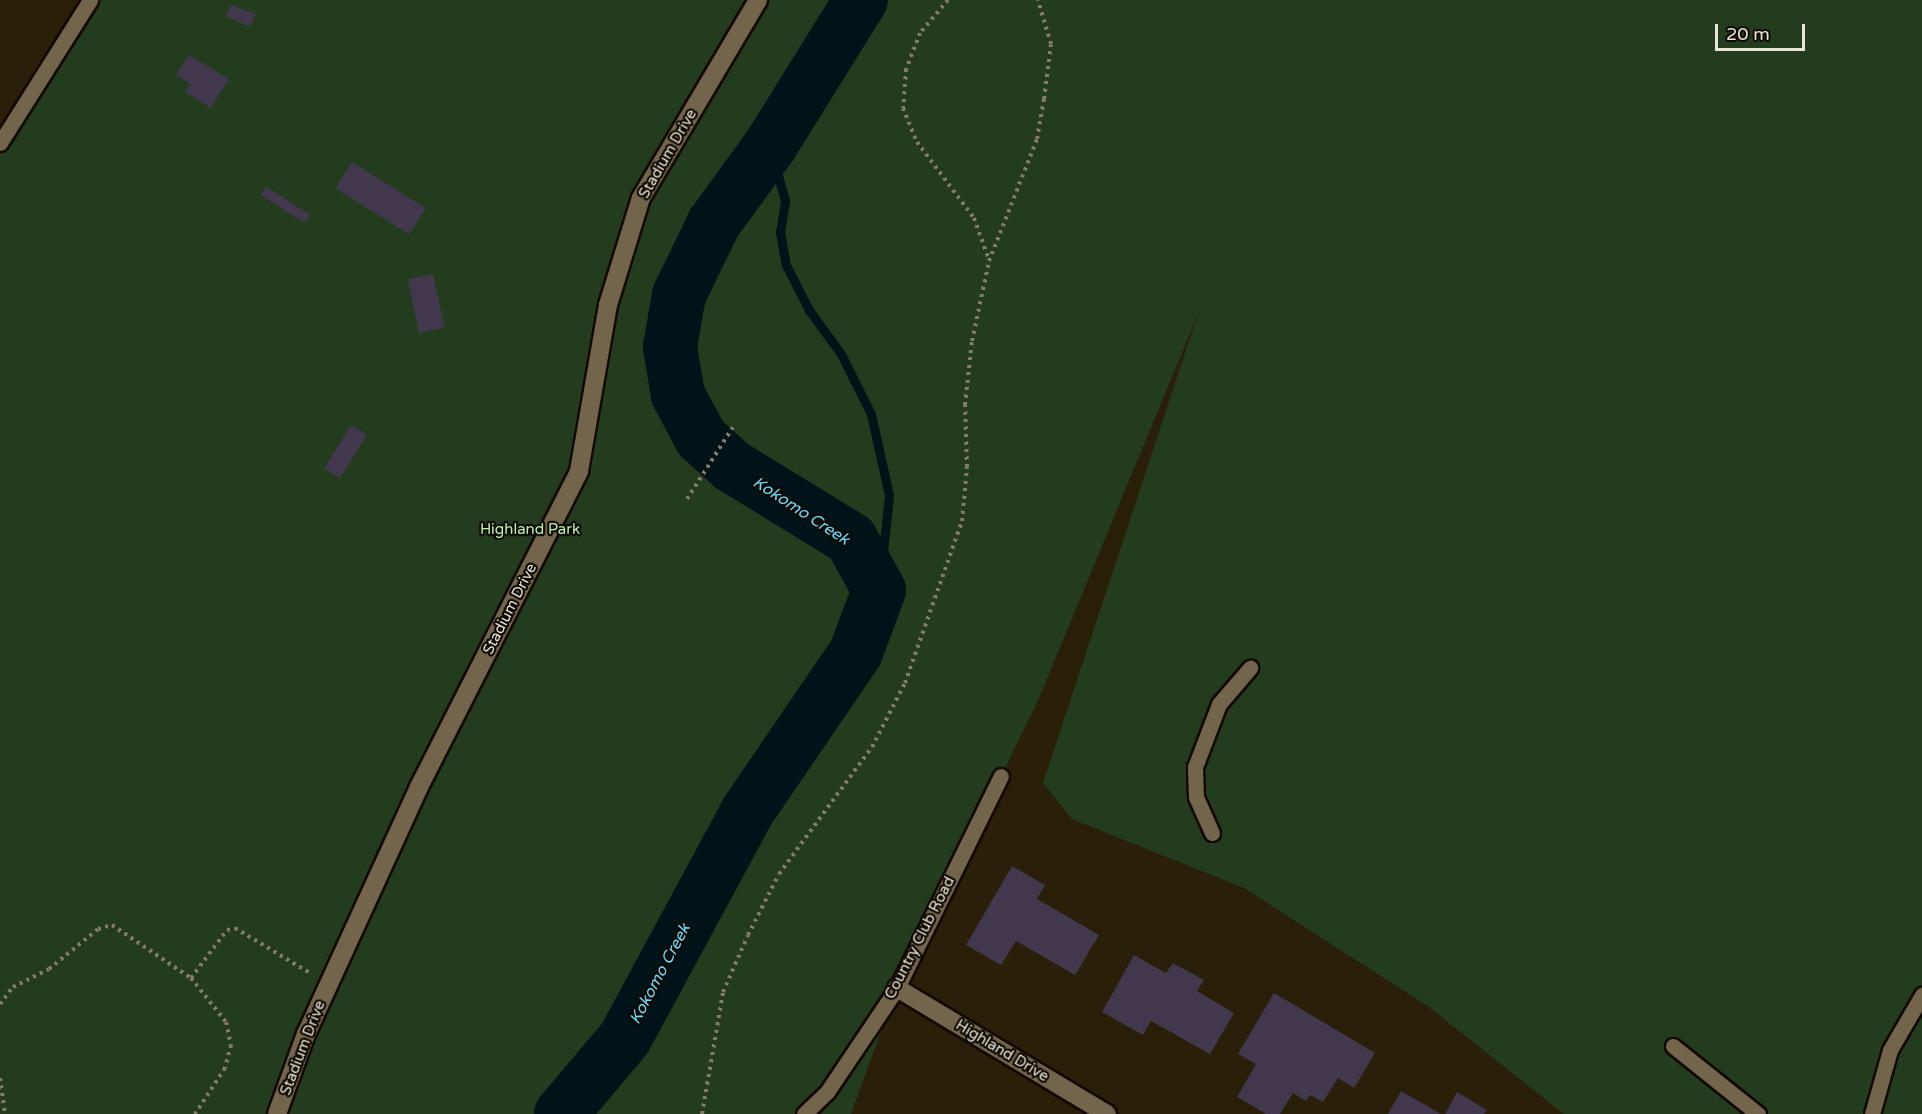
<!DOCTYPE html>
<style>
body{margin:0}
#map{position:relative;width:1922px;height:1114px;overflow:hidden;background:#2a1f08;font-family:"Varela Round",sans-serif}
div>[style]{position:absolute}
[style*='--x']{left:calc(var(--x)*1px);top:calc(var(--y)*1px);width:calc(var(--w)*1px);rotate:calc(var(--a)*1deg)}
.green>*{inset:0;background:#233c1e}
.stream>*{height:9px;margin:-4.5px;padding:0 4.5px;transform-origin:4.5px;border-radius:4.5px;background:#001319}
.river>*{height:54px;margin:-27px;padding:0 27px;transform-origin:27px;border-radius:27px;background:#001319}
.building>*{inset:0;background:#41384e;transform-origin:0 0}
.path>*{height:4px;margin-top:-2px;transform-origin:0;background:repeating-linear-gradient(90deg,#847b69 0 3px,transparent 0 7.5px)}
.roads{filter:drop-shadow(2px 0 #130900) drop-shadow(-2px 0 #130900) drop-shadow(0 2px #130900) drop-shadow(0 -2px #130900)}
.lane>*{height:15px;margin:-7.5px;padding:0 7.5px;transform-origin:7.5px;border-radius:7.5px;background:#72654c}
.street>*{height:18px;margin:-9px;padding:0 9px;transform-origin:9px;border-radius:9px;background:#72654c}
span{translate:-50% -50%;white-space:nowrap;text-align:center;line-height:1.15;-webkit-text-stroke:4.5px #0f0a03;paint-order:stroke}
.street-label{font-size:15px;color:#ebe4d6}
.park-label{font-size:15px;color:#b9f3ad}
.water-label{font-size:16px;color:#6cdcfc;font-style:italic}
.scale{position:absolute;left:1715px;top:24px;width:90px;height:27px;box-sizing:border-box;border:3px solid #ebe4d6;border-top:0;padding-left:8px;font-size:18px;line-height:21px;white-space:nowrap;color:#ebe4d6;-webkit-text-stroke:4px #0f0a03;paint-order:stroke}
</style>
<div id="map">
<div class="green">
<i style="clip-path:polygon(90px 0,1922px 0,1922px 1114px,1564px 1114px,1429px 1007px,1244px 888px,1072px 819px,1043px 783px,1198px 314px,1037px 703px,897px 987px,851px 1114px,0 1114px,0 143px)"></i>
</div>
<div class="stream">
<i style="--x:770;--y:146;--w:57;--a:74.7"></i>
<i style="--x:785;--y:201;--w:31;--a:99"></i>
<i style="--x:780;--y:232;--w:34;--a:80"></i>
<i style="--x:786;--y:265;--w:51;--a:62.9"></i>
<i style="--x:809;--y:310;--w:54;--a:54"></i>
<i style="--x:841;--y:354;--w:67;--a:63.4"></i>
<i style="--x:871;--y:414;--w:83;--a:77.5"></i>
<i style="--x:889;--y:495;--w:96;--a:96"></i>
</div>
<div class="river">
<i style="--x:561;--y:1114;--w:99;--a:-49.9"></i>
<i style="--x:625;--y:1038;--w:257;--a:-61.6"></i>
<i style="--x:747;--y:812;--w:194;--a:-55.7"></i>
<i style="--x:856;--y:652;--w:66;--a:-69.6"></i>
<i style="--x:879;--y:590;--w:58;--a:-118.8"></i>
<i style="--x:851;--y:539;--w:140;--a:-148.5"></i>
<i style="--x:732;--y:466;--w:42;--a:-137.9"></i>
<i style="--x:701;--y:438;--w:49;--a:-118.1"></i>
<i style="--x:678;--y:395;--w:49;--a:-99.5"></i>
<i style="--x:670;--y:347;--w:53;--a:-80.2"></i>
<i style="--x:679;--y:295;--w:80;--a:-64.1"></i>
<i style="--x:714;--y:223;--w:95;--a:-54"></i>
<i style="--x:770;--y:146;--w:172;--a:-58.1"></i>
</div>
<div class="building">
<i style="clip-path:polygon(231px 5px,256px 14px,250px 27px,225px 16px)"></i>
<i style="clip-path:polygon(189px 55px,229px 79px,211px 108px,185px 92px,190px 84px,176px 75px)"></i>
<i style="left:352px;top:162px;width:87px;height:31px;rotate:32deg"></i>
<i style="left:266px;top:187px;width:52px;height:10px;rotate:32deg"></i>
<i style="left:433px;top:274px;width:55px;height:26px;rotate:78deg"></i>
<i style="left:351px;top:425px;width:19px;height:51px;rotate:32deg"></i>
<i style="clip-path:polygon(1012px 866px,1045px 885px,1037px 899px,1099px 935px,1075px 975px,1016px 941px,1001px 965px,966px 945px)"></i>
<i style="clip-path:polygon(1134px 955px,1166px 973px,1173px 963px,1204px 980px,1197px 991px,1234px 1013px,1210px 1054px,1151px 1021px,1143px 1035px,1102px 1012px)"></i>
<i style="clip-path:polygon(1274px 993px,1375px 1053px,1354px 1088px,1338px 1078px,1323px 1102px,1310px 1095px,1306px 1101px,1293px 1093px,1280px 1114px,1266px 1114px,1237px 1097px,1256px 1064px,1238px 1054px)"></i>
<i style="clip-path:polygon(1401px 1091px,1441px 1114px,1388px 1114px)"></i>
<i style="clip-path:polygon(1457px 1092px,1487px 1110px,1484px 1114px,1445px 1114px)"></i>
</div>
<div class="path">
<i style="--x:948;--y:0;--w:43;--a:130.3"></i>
<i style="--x:920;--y:33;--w:39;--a:111"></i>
<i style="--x:906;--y:69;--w:39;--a:94"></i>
<i style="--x:903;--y:108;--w:37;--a:68"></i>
<i style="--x:917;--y:142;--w:95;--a:53.1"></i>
<i style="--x:974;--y:218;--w:45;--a:70.3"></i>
<i style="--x:687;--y:499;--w:85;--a:-57.4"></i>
<i style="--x:191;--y:978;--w:56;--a:51.5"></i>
<i style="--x:226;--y:1022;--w:24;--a:78"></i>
<i style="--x:231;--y:1045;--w:24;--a:105"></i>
<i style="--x:225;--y:1068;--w:55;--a:123.1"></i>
<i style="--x:0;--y:1004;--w:21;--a:-53"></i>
<i style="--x:13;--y:987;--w:40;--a:-26.6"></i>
<i style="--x:49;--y:969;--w:63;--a:-39.2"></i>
<i style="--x:98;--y:929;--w:15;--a:-16"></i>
<i style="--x:112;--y:925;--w:95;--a:33.9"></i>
<i style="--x:191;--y:978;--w:60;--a:-53.1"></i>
<i style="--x:227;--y:930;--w:8;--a:-14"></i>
<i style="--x:235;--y:928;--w:87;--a:31"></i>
<i style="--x:0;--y:1078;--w:36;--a:82"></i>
<i style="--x:702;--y:1114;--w:124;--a:-80.2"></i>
<i style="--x:723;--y:992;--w:62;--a:-66.3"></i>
<i style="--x:748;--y:935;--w:68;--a:-63.1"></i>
<i style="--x:779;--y:874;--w:157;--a:-53.8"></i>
<i style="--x:872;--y:747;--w:72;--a:-62.7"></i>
<i style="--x:905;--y:683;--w:172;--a:-70.6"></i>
<i style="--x:962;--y:521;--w:54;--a:-84.7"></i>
<i style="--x:967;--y:467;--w:62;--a:-91.8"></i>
<i style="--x:965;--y:405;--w:64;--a:-83.8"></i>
<i style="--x:972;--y:341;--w:82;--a:-78"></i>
<i style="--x:989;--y:261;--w:131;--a:-68.5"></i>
<i style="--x:1037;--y:139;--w:41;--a:-80.1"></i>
<i style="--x:1044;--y:99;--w:55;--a:-82.7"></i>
<i style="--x:1051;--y:44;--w:46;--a:-106.5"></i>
</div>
<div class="roads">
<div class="lane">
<i style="--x:0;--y:143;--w:169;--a:-57.8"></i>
<i style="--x:1212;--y:833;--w:39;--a:-114"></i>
<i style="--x:1196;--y:797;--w:30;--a:-92"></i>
<i style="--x:1195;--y:767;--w:67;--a:-69.1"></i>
<i style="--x:1219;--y:704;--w:48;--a:-49.3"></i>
<i style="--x:1673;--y:1046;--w:109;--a:38.7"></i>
<i style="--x:804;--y:1114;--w:32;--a:-44"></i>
<i style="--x:827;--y:1092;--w:125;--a:-56.1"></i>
<i style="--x:897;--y:988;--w:236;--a:-63.9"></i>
<i style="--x:1872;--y:1114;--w:66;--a:-74.3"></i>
<i style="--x:1890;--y:1050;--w:64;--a:-59.8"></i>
</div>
<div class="street">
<i style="--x:897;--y:988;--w:245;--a:31"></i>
<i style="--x:277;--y:1114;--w:85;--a:-70.1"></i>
<i style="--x:306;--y:1034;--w:272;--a:-65.4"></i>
<i style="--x:419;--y:787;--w:354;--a:-63.1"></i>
<i style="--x:579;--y:471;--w:169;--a:-80.1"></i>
<i style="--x:608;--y:305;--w:112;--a:-72.9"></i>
<i style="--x:641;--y:198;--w:230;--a:-59.4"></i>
</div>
</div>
<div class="street-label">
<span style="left:668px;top:154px;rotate:-60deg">Stadium Drive</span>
<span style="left:510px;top:609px;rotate:-63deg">Stadium Drive</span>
<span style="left:920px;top:938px;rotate:-63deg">Country Club Road</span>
<span style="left:303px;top:1048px;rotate:-69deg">Stadium Drive</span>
<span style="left:1002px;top:1051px;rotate:31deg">Highland Drive</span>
</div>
<div class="park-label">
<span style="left:530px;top:530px">Highland Park</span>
</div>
<div class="water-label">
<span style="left:801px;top:511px;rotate:33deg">Kokomo Creek</span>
<span style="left:660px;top:974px;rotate:-62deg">Kokomo Creek</span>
</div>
<div class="scale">20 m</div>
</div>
